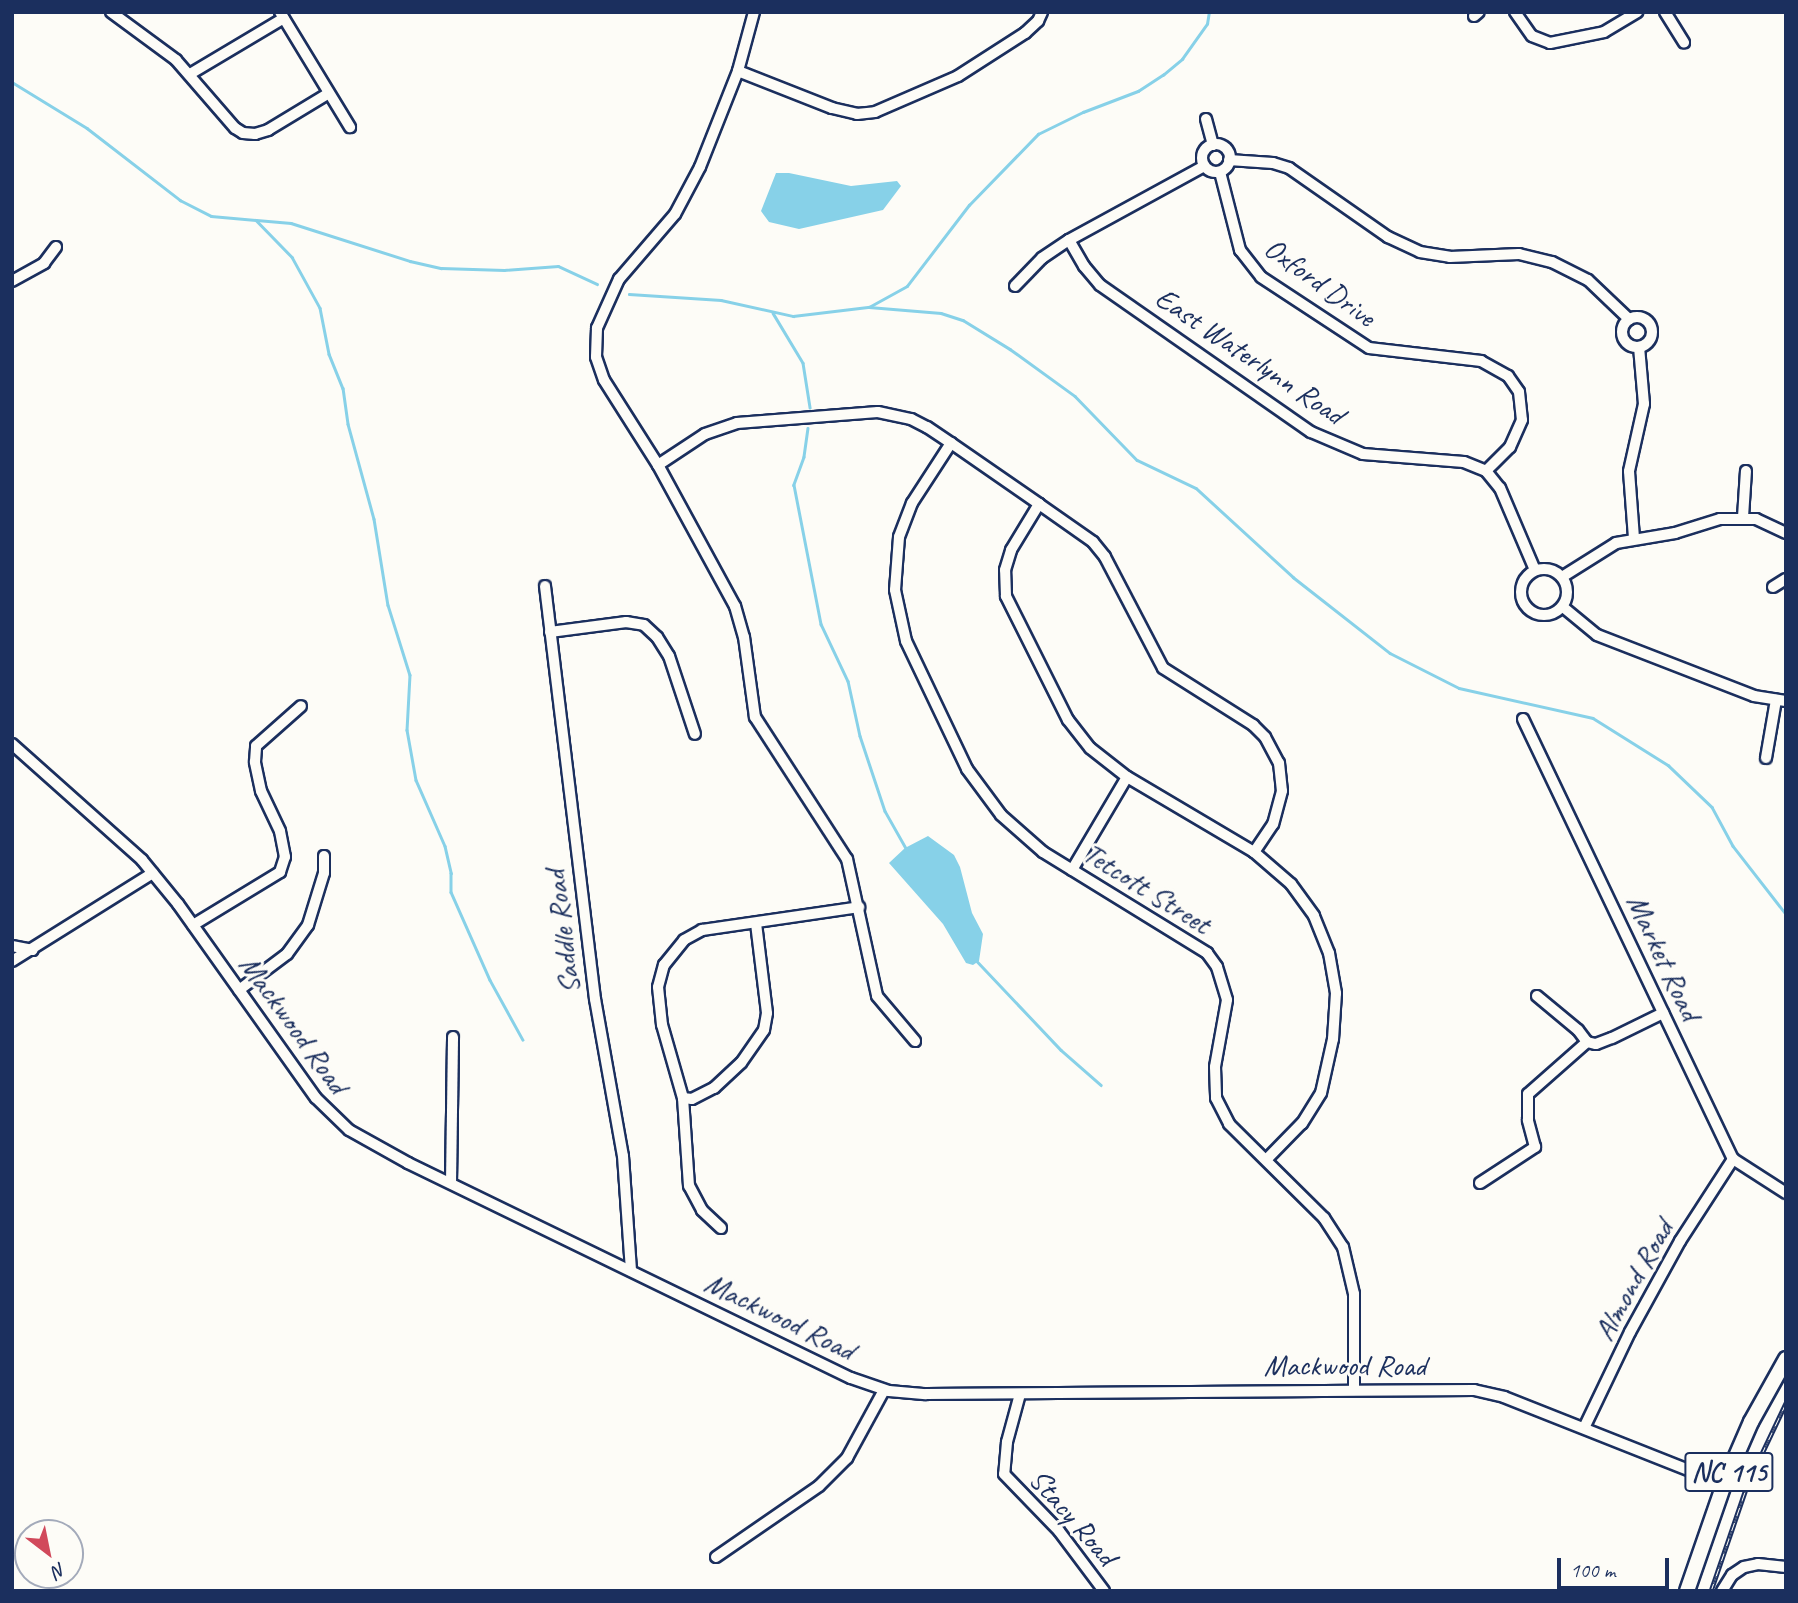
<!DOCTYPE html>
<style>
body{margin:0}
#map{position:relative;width:1798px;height:1603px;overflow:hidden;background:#fdfcf7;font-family:Caveat,sans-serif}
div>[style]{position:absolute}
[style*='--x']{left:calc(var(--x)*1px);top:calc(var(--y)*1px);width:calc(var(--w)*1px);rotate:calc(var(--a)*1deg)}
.water>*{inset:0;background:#87d1e8}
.stream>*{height:2.5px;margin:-1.25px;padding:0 1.25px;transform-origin:1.25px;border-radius:1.25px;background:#87d1e8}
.roads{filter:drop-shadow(2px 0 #1b2f5e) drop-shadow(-2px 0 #1b2f5e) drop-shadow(0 2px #1b2f5e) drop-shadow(0 -2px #1b2f5e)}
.minor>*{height:10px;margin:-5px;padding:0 5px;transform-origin:5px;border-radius:5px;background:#fdfcf7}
.minor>.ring{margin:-5px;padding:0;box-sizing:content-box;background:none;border:10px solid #fdfcf7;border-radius:50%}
.major>*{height:14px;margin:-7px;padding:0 7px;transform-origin:7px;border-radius:7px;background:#fdfcf7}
.rail>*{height:5px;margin-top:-2.5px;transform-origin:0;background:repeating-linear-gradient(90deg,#fdfcf7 0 8px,#1b2f5e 0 16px);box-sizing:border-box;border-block:2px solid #1b2f5e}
span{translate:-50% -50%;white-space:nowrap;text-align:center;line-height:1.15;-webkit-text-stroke:6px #fdfcf7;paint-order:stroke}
.shield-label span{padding:2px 5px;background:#fdfcf7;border:2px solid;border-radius:5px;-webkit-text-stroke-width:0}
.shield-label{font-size:28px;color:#1b2f5e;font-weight:700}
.street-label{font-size:30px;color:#1b2f5e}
.frame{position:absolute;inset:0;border:14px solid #1b2f5e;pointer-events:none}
.north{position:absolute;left:14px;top:1519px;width:70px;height:70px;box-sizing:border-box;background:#fdfcf7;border:2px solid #a3aaba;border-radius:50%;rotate:148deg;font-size:19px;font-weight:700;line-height:28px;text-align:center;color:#1b2f5e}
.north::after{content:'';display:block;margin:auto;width:24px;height:32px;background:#d1495b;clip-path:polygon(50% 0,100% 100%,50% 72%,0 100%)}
.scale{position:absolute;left:1557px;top:1558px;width:112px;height:32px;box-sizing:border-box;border:4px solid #1b2f5e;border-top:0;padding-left:9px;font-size:21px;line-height:24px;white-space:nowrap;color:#1b2f5e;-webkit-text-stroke:5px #fdfcf7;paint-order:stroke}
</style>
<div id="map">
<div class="water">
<i style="clip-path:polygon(776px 173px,789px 173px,851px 186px,897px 181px,901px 186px,883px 210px,799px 229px,769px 222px,761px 211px)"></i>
<i style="clip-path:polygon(928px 836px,954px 855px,960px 867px,972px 913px,983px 934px,979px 961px,973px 965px,966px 963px,943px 924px,889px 863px,905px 848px)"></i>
</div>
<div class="stream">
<i style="--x:12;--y:82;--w:88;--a:31.5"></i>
<i style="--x:87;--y:128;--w:118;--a:37.7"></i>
<i style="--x:180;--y:200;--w:35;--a:27"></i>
<i style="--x:211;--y:216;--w:80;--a:5"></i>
<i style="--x:291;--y:223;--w:125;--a:17.7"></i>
<i style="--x:410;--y:261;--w:32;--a:13"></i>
<i style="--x:441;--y:268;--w:63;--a:1.8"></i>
<i style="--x:504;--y:270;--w:54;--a:-4.2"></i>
<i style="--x:558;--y:266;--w:43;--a:24.8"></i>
<i style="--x:256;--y:220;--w:52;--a:45.8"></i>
<i style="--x:292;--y:257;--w:58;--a:61.2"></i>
<i style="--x:320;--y:308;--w:47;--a:78.9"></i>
<i style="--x:329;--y:354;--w:37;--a:68"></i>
<i style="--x:343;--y:388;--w:36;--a:82"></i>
<i style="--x:348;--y:424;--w:98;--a:74.7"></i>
<i style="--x:374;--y:519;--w:87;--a:80.8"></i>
<i style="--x:388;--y:605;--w:73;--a:72.6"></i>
<i style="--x:410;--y:675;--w:55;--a:93.1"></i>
<i style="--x:407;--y:730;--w:51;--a:79.8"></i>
<i style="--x:416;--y:780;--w:72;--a:66.3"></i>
<i style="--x:445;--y:846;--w:28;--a:77"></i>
<i style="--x:451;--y:873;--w:19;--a:90"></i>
<i style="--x:451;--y:892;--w:96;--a:66.1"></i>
<i style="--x:490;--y:980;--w:68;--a:61.2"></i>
<i style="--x:629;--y:294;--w:92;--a:3.7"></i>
<i style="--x:721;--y:300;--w:74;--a:12.5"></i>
<i style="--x:793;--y:316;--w:77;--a:-6.8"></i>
<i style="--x:869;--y:307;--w:72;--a:4.8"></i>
<i style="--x:941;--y:313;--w:23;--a:18"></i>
<i style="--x:963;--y:320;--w:55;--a:31.7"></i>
<i style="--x:1010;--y:349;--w:80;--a:35.9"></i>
<i style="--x:1075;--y:396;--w:89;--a:45.9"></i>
<i style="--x:1137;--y:460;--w:65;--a:25.4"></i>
<i style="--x:1196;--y:488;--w:132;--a:42.5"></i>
<i style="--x:1293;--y:577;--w:123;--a:38.1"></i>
<i style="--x:1390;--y:653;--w:77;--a:26.9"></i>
<i style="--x:1459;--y:688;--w:137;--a:12.6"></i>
<i style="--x:1593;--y:718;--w:89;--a:32.1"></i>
<i style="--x:1668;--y:765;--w:61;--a:43.7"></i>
<i style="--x:1712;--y:807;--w:44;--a:61.7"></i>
<i style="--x:1733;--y:846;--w:86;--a:52.1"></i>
<i style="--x:869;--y:307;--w:43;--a:-28.9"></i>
<i style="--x:907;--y:286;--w:102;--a:-52.6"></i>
<i style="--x:969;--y:205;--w:99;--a:-45.8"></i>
<i style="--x:1038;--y:134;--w:50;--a:-26.1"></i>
<i style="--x:1083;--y:112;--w:59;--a:-20.9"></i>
<i style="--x:1138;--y:91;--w:30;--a:-33"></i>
<i style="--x:1163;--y:75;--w:25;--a:-40"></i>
<i style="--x:1182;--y:59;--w:43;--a:-54.5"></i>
<i style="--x:1207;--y:24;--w:12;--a:-81"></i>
<i style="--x:773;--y:313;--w:58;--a:59"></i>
<i style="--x:803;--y:363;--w:45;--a:81"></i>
<i style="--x:808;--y:428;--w:29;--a:98"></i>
<i style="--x:804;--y:457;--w:30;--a:110"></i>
<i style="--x:794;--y:485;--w:142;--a:79"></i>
<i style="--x:821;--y:624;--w:63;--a:64.7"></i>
<i style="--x:848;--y:681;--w:56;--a:77.7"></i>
<i style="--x:860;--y:736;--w:79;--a:71.6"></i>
<i style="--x:885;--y:811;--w:45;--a:60.6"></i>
<i style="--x:975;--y:959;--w:125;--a:46.6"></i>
<i style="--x:1061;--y:1050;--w:53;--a:41.2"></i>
</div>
<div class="roads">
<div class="minor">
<i style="--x:111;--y:12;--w:81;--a:36.4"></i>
<i style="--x:176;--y:60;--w:90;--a:49.1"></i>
<i style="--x:235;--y:128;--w:9;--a:32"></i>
<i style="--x:243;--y:133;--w:12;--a:5"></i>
<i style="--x:255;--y:134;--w:14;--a:-17"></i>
<i style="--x:268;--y:130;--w:71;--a:-31.2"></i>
<i style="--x:280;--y:12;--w:135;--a:58.7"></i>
<i style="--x:754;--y:12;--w:61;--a:105.2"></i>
<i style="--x:738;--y:71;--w:103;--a:111.6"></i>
<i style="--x:700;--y:167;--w:53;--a:118"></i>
<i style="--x:675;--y:214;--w:86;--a:130.7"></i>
<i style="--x:619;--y:279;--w:54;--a:114.2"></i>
<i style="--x:597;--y:328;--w:29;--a:92"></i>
<i style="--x:596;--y:357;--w:24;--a:71"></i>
<i style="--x:604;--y:380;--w:101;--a:57.6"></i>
<i style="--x:658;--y:465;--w:161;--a:61.4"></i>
<i style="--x:735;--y:606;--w:32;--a:74"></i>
<i style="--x:744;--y:637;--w:81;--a:82.2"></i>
<i style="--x:755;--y:717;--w:169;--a:57.1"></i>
<i style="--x:847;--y:859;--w:140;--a:77.6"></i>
<i style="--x:877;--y:996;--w:59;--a:49.8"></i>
<i style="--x:1515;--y:12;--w:29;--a:55"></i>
<i style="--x:1532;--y:36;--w:19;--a:21"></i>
<i style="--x:1550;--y:43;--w:55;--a:-11.5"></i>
<i style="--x:1604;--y:32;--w:39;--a:-31"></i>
<i style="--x:1665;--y:12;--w:36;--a:58"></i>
<i style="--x:1474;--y:16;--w:6;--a:-39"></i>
<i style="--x:738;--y:71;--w:101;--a:21.5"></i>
<i style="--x:832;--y:108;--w:26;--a:13"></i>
<i style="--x:857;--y:114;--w:18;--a:-6"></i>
<i style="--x:875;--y:112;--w:90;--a:-23.4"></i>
<i style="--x:958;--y:76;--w:80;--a:-32.7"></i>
<i style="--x:1025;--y:33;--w:18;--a:-43"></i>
<i style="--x:1038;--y:21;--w:10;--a:-66"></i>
<i style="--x:190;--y:74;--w:109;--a:-30.8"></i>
<i style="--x:1206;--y:119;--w:27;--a:75"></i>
<i class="ring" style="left:1202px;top:144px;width:18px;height:18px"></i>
<i style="--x:1229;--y:160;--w:44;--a:3.9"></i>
<i style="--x:1273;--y:163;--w:17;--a:17"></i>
<i style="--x:1289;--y:168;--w:121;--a:34.9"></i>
<i style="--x:1388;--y:237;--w:35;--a:25"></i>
<i style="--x:1420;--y:252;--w:30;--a:9"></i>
<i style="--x:1450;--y:257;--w:69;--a:-2.5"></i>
<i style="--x:1519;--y:254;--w:34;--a:14"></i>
<i style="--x:1552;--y:262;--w:40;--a:26.6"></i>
<i style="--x:1588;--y:280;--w:57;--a:43.6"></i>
<i style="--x:1220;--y:172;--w:81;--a:75.6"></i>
<i style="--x:1240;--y:250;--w:34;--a:52"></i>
<i style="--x:1261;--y:277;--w:129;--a:33.3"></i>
<i style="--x:1369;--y:348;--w:113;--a:6.6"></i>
<i style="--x:1481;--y:361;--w:31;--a:29"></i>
<i style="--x:1508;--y:376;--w:19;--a:55"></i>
<i style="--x:1519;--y:392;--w:28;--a:84"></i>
<i style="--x:1522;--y:420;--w:30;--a:114"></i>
<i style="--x:1510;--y:447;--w:34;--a:135"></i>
<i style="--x:1069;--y:240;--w:30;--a:60"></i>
<i style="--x:1084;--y:266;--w:25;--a:50"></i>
<i style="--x:1100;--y:285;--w:257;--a:34.9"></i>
<i style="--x:1311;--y:432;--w:56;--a:22.9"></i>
<i style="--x:1363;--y:454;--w:101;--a:4.5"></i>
<i style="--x:1464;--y:462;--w:24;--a:22"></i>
<i style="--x:1486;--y:471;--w:22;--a:51"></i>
<i style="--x:1500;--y:488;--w:89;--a:66.9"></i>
<i style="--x:12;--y:281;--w:37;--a:-29"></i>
<i style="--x:44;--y:263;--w:20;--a:-53"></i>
<i style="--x:1015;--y:286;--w:39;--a:-46"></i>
<i style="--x:1042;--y:258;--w:32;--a:-34"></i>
<i style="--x:1069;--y:240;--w:154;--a:-28.7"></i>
<i class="ring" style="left:1622px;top:317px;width:20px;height:20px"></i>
<i style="--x:951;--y:443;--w:72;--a:123"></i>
<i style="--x:912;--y:503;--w:36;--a:111"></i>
<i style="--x:899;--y:537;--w:53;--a:94.3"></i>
<i style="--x:895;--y:590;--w:52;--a:77.8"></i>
<i style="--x:906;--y:641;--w:142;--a:64.5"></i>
<i style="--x:967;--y:769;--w:57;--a:53.5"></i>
<i style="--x:1001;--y:815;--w:56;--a:41.4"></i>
<i style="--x:1043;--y:852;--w:193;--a:31.6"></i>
<i style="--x:1207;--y:953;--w:17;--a:54"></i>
<i style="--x:1217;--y:967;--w:34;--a:73"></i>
<i style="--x:1227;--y:1000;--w:68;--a:100.2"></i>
<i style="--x:1215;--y:1067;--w:31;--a:88"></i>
<i style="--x:1216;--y:1098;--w:29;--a:63"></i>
<i style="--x:1229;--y:1124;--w:134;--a:44.7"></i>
<i style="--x:1324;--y:1218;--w:35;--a:57"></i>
<i style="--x:1343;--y:1247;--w:48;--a:76.8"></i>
<i style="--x:1354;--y:1294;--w:95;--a:90"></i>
<i style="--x:658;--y:465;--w:56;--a:-33.4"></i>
<i style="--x:705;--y:434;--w:34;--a:-19"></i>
<i style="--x:737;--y:423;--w:141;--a:-4.5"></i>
<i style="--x:878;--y:412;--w:34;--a:12"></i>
<i style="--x:911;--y:419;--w:18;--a:27"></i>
<i style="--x:927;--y:427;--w:29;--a:34"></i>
<i style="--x:951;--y:443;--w:107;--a:34.7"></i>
<i style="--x:1039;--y:504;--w:66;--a:35.1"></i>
<i style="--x:1093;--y:542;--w:19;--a:51"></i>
<i style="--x:1105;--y:557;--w:125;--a:62.4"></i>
<i style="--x:1163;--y:668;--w:107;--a:32.3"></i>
<i style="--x:1253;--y:725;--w:17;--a:45"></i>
<i style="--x:1265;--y:737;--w:30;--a:62"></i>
<i style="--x:1279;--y:763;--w:28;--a:84"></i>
<i style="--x:1282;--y:791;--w:34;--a:105"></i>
<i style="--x:1273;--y:824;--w:34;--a:124"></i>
<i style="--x:1254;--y:852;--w:147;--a:-149.4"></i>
<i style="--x:1127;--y:777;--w:47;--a:-141.9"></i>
<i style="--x:1090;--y:748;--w:36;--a:-128"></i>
<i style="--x:1068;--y:720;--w:139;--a:-116.6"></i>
<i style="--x:1006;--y:596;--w:26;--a:-92"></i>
<i style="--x:1005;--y:570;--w:21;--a:-73"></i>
<i style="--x:1011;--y:550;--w:54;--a:-58.7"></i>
<i style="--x:1743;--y:517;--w:46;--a:-86.3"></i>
<i style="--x:1634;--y:538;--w:67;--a:-94.3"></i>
<i style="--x:1629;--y:471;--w:69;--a:-77.4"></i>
<i style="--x:1644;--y:404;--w:57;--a:-95"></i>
<i class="ring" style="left:1521px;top:569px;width:36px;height:36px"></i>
<i style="--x:1562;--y:577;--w:64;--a:-32.2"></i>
<i style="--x:1616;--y:543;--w:60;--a:-9.6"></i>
<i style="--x:1675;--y:533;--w:47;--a:-17.3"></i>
<i style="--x:1720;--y:519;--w:36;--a:0"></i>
<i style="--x:1756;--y:519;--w:33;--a:25"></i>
<i style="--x:545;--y:586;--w:416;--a:83.1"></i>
<i style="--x:595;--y:999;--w:159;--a:79.9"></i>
<i style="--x:623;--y:1156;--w:115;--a:86"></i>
<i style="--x:1773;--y:587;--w:15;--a:-32"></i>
<i style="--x:1563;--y:607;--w:44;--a:39.5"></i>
<i style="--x:1597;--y:635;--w:168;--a:21.2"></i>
<i style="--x:1754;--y:696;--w:32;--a:9"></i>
<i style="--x:550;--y:632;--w:77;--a:-7.5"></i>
<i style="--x:626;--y:622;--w:18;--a:9"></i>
<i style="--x:644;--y:625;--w:18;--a:43"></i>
<i style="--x:657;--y:637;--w:22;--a:58"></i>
<i style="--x:669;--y:656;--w:82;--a:71.6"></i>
<i style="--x:1523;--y:719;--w:488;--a:64.5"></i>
<i style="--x:1733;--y:1159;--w:63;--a:32.7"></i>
<i style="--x:12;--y:744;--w:174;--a:41.7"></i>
<i style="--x:142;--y:860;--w:57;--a:50.7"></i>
<i style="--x:178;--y:904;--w:238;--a:54.6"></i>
<i style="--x:316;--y:1098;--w:46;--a:44.1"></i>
<i style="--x:349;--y:1130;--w:68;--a:29.2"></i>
<i style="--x:408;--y:1163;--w:492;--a:25.9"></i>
<i style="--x:851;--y:1378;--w:40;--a:18.9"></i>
<i style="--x:889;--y:1391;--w:37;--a:5"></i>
<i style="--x:926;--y:1394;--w:548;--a:-0.42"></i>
<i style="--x:1474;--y:1390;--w:31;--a:13"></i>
<i style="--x:1504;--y:1397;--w:237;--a:21.6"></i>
<i style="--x:1766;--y:758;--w:59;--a:-80.2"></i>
<i style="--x:1254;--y:852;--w:49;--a:40.9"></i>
<i style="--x:1291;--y:884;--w:39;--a:54"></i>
<i style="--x:1314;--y:916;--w:40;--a:68"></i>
<i style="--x:1329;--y:953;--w:41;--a:80.1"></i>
<i style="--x:1336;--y:993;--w:46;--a:93.7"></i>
<i style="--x:1333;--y:1039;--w:55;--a:102.5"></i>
<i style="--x:1321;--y:1093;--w:36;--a:122"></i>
<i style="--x:1302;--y:1123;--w:50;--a:134.2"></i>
<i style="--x:1072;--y:870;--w:108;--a:-59.4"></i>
<i style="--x:193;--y:925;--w:102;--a:-31.3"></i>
<i style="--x:280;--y:872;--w:16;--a:-72"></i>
<i style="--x:285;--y:857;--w:26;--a:-101"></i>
<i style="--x:280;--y:831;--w:44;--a:-115.4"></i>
<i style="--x:261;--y:791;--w:30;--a:-102"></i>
<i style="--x:255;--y:762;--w:16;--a:-86"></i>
<i style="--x:256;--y:746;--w:60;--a:-41.6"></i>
<i style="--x:12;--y:946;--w:21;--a:11"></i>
<i style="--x:12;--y:961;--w:166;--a:-32"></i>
<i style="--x:239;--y:990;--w:60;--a:-36.9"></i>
<i style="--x:287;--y:954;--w:36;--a:-54"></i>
<i style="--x:308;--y:925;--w:54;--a:-72.9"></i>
<i style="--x:324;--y:873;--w:17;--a:-90"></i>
<i style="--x:1537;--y:996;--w:53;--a:39.7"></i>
<i style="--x:1578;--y:1030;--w:15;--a:53"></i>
<i style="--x:683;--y:1098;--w:9;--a:6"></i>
<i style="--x:692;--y:1099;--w:25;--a:-27"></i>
<i style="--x:714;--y:1088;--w:37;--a:-43"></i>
<i style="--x:741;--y:1063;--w:40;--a:-55.1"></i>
<i style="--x:764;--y:1030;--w:17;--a:-80"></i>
<i style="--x:767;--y:1013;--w:90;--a:-97"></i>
<i style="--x:451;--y:1183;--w:146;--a:-89.2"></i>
<i style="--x:1480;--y:1183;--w:66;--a:-33.2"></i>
<i style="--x:1535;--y:1147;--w:28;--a:-105"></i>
<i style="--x:1528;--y:1120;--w:26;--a:-90"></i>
<i style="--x:1528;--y:1094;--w:79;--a:-41.4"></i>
<i style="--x:1587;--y:1042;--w:9;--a:13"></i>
<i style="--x:1596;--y:1044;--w:17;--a:-21"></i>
<i style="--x:1612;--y:1038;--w:57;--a:-26.1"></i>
<i style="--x:721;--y:1228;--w:26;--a:-137"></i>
<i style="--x:702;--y:1210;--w:27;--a:-118"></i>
<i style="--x:689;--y:1186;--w:88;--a:-93.9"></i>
<i style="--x:683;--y:1098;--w:76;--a:-106"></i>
<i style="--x:662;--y:1025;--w:38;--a:-96"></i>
<i style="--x:658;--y:987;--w:23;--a:-75"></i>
<i style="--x:664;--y:965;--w:32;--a:-51"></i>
<i style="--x:684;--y:940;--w:21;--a:-29"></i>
<i style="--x:702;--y:930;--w:159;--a:-8.3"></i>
<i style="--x:1020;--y:1394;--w:50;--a:105.2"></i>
<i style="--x:1007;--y:1442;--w:32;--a:95"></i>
<i style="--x:1004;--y:1474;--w:79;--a:46"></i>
<i style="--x:1059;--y:1531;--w:75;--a:53.1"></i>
<i style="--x:1584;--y:1428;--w:106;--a:-64.4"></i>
<i style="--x:1630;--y:1332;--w:104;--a:-61.2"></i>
<i style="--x:1680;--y:1241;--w:98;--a:-57.1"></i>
<i style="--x:716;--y:1557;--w:125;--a:-34.6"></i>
<i style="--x:819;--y:1486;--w:40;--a:-45"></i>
<i style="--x:847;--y:1458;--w:77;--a:-61.4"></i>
<i style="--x:1722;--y:1591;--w:19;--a:-58"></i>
<i style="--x:1732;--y:1575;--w:14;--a:-34"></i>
<i style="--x:1744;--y:1567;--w:14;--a:-12"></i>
<i style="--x:1758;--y:1564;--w:28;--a:6"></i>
</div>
<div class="major">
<i style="--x:1687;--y:1591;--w:113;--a:-70.9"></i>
<i style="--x:1724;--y:1484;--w:68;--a:-66.5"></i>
<i style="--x:1751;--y:1422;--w:72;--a:-60.9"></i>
</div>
</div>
<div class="rail">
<i style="--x:1711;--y:1591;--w:114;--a:-71.1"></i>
<i style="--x:1748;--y:1483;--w:89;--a:-64.6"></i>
</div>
<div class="shield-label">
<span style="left:1729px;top:1472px">NC 115</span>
</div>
<div class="street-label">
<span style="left:1320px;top:282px;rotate:36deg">Oxford Drive</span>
<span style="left:1250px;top:356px;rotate:34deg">East Waterlynn Road</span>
<span style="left:1147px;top:888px;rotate:32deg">Tetcott Street</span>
<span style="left:562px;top:932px;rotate:-97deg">Saddle Road</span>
<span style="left:1664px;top:957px;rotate:65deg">Market Road</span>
<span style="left:294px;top:1024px;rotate:54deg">Mackwood Road</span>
<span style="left:1633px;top:1280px;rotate:-61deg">Almond Road</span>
<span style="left:780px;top:1316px;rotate:26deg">Mackwood Road</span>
<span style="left:1345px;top:1365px">Mackwood Road</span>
<span style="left:1073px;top:1517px;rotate:49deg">Stacy Road</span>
</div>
<div class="frame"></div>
<div class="north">N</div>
<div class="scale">100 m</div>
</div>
